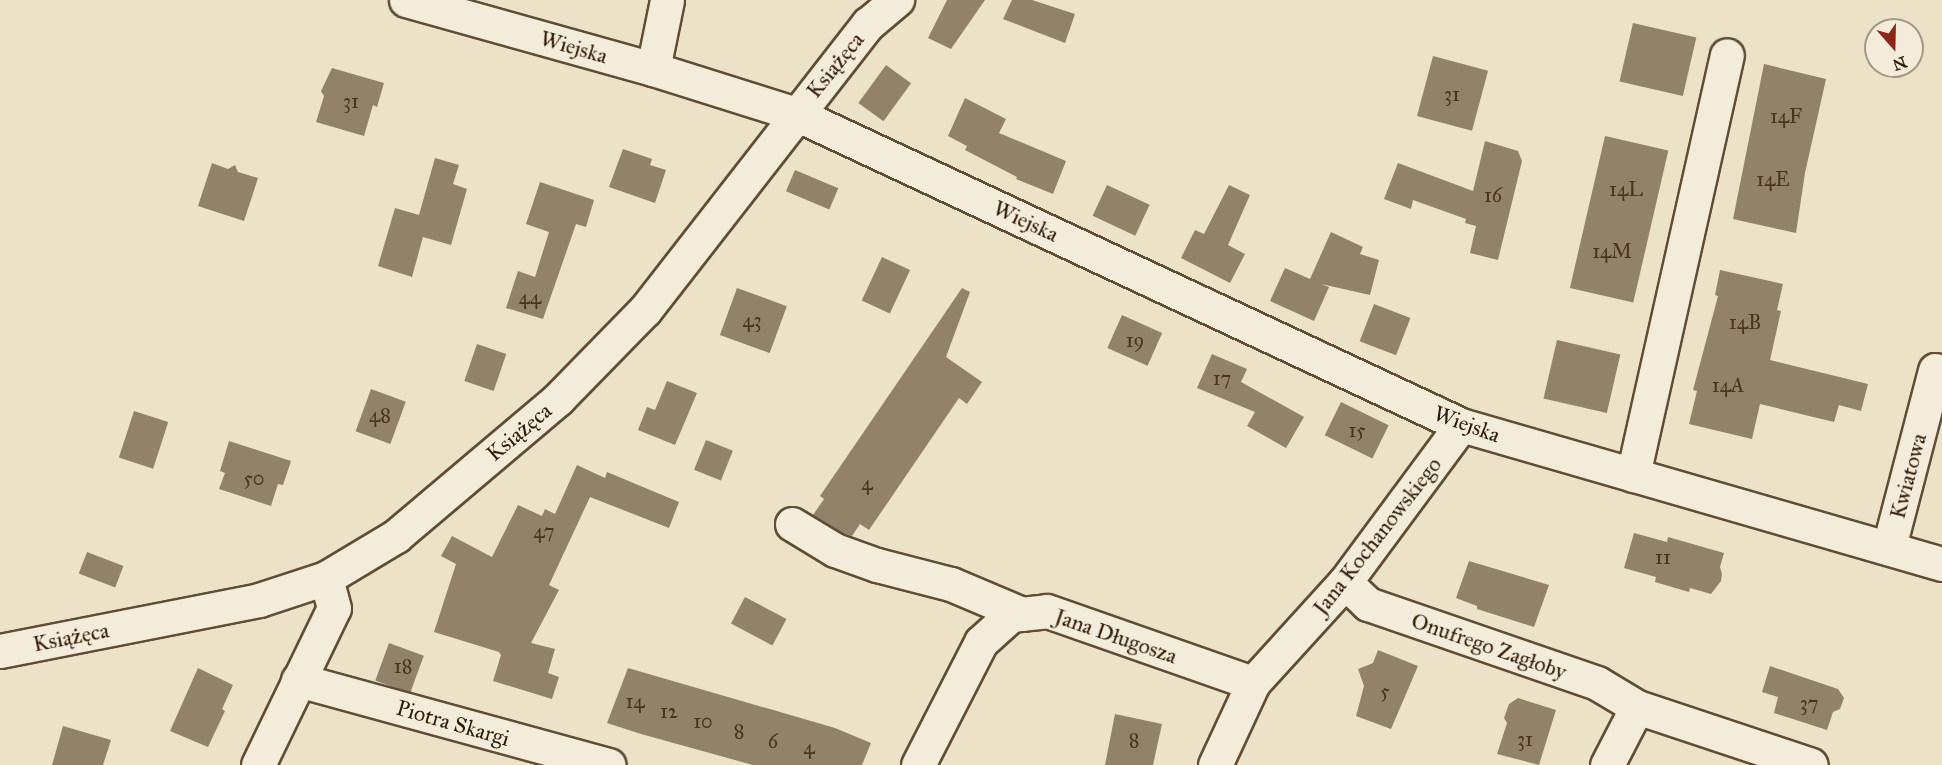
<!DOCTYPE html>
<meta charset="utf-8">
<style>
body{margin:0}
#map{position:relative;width:1942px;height:765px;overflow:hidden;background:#ece2c7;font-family:"IM FELL Great Primer",serif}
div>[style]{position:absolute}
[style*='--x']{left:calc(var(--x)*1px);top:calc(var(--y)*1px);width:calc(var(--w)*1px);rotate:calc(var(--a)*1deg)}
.building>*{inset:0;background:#928269;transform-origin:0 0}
.roads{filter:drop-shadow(2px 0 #5f4d34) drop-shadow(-2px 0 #5f4d34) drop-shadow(0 2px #5f4d34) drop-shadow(0 -2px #5f4d34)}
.minor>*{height:33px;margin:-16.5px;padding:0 16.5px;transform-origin:16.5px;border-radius:16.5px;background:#f3ecdb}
span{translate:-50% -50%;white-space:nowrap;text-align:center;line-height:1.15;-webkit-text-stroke:5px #f3ecdb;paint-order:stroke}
.number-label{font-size:20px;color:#48351c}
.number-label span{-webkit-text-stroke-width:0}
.street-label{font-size:22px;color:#301b03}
.north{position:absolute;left:1864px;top:18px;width:60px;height:60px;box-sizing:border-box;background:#f3ecdb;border:2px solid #a59885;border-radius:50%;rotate:160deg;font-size:16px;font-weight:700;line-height:24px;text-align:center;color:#301b03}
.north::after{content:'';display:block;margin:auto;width:21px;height:27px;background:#8f2418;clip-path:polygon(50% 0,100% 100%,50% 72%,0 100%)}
</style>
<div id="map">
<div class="building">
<i style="clip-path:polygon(947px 0,985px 0,951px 49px,928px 38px)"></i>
<i style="clip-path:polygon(1012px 0,1032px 0,1075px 14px,1065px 43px,1003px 19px)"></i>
<i style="left:1633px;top:23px;width:65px;height:60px;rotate:13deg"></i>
<i style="left:1433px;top:56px;width:57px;height:62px;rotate:15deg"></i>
<i style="clip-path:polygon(1764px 64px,1826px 79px,1805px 173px,1796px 233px,1733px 219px)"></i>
<i style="left:886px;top:65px;width:31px;height:47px;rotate:36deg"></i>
<i style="clip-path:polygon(332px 68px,384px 83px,377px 107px,373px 105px,364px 136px,316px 122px,324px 96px,321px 91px)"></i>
<i style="clip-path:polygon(965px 98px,1006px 119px,999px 133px,1066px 161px,1053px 194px,1016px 179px,1017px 177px,965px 150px,967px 146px,948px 136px)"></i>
<i style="left:1605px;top:136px;width:65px;height:156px;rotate:13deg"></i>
<i style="clip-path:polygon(1485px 141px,1518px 151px,1522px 161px,1498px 260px,1470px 253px,1476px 226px,1465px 223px,1466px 219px,1413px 200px,1411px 209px,1384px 199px,1398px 163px,1473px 191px)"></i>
<i style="clip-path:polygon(623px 149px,652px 159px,650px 165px,666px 170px,655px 203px,609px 187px)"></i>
<i style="clip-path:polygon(435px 158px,459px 165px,453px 184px,467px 189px,451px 245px,423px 237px,412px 277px,378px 266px,395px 208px,419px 215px)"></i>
<i style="clip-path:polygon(212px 163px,228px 169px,235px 165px,238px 172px,258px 178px,244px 221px,198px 206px)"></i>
<i style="left:795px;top:170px;width:47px;height:23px;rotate:23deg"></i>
<i style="clip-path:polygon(540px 182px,594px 200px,586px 227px,576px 224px,543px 319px,506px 308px,518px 271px,535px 277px,549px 232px,526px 224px)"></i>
<i style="left:1107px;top:185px;width:47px;height:34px;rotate:25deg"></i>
<i style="clip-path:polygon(1229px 185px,1250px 195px,1228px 245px,1245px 254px,1230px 283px,1181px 258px,1195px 230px,1204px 234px)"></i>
<i style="clip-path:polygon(1331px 232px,1363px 247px,1360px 254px,1379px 260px,1370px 295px,1321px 284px,1329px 287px,1314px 321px,1270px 301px,1285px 268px,1310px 279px)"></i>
<i style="left:882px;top:257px;width:31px;height:48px;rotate:25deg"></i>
<i style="clip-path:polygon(1720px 270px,1783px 284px,1777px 310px,1781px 311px,1770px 360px,1868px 384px,1861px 411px,1839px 405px,1834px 422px,1760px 404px,1752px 439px,1689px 424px,1697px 391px,1693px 390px,1718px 296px,1715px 295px)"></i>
<i style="left:737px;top:288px;width:53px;height:50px;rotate:20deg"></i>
<i style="clip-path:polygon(962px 288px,970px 292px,946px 357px,982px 382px,967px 404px,959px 398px,869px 530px,860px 524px,852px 536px,843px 533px,813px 515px,824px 499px,820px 496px)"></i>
<i style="left:1374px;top:304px;width:39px;height:40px;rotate:21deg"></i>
<i style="left:1122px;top:315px;width:44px;height:36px;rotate:24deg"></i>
<i style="left:1557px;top:340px;width:65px;height:60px;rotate:13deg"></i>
<i style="left:477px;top:344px;width:31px;height:39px;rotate:19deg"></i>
<i style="clip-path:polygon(1212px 354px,1247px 369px,1241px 382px,1304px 417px,1286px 448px,1247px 426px,1255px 412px,1197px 388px)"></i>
<i style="clip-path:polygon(667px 381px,697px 393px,675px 445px,638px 430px,647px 407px,655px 410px)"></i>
<i style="left:371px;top:389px;width:37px;height:45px;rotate:20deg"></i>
<i style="left:1341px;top:402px;width:53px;height:37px;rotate:26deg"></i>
<i style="left:134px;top:411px;width:36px;height:49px;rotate:18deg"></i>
<i style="left:706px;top:440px;width:29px;height:32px;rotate:22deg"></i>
<i style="clip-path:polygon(229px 441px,291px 461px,283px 485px,278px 484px,271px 506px,219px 489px,225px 473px,220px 471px)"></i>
<i style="clip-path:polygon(577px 465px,605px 478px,607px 472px,679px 502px,669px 528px,590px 497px,549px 585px,559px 590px,531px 643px,555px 649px,548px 673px,559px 677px,552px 699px,493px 681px,501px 655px,499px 652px,434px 632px,456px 564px,441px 556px,452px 536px,492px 557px,518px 505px,542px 516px,545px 509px,555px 514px)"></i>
<i style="clip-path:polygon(1634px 533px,1667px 542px,1668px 537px,1724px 553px,1720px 567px,1722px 574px,1721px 581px,1711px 594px,1690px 588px,1689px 592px,1655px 582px,1656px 577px,1624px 568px)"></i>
<i style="left:87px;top:552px;width:39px;height:23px;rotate:21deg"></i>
<i style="clip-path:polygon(1469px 561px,1549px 585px,1534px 627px,1477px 609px,1477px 606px,1456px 598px)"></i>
<i style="left:745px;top:597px;width:47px;height:30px;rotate:28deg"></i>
<i style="left:389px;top:643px;width:37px;height:40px;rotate:20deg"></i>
<i style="clip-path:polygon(1378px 650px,1418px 666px,1391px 729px,1356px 716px,1364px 686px,1358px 669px,1373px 663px)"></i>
<i style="clip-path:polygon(1770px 666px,1838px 689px,1844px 698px,1840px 709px,1833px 712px,1827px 730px,1774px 713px,1778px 697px,1762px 692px)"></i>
<i style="clip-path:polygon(198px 668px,233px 685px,222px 709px,225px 711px,208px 747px,170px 731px)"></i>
<i style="clip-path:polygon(628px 668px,835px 728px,871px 743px,862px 765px,753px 765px,641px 734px,607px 723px)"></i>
<i style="clip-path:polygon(1518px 698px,1556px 710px,1539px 765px,1497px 754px,1507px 723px,1504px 718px,1509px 704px)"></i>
<i style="clip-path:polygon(1115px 714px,1162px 724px,1153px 765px,1105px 765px)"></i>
<i style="clip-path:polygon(63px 726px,111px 740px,103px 765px,52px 765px)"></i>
</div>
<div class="roads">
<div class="minor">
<i style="--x:406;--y:0;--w:256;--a:15.6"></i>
<i style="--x:653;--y:69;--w:150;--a:17.5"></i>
<i style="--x:796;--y:114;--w:734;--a:25.06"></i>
<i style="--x:1461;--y:425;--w:501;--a:16.12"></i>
<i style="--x:653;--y:69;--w:70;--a:-78.5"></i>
<i style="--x:1633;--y:475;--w:430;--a:-77.4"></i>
<i style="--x:792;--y:524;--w:50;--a:31.2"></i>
<i style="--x:835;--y:550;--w:45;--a:19.7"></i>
<i style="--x:877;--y:565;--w:76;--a:14.4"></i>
<i style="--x:951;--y:584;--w:77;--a:22.9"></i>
<i style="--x:1889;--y:547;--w:183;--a:-75.4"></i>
<i style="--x:1345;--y:582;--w:32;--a:44"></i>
<i style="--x:1368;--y:604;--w:242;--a:19"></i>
<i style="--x:1597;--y:683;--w:47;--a:31"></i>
<i style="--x:1637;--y:707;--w:183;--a:18.4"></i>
<i style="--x:0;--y:651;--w:264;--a:-11.1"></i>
<i style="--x:259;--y:600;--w:71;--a:-18.2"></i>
<i style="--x:326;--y:578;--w:82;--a:-31"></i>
<i style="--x:396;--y:536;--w:212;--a:-40.2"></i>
<i style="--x:558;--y:399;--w:124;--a:-45.7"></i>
<i style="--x:645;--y:310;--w:363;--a:-52.1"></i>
<i style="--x:868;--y:24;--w:38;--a:-40"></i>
<i style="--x:298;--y:680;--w:322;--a:15.3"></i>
<i style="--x:258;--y:765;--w:174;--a:-64.2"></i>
<i style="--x:334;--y:608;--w:31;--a:-105"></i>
<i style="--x:918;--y:765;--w:138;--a:-62.9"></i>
<i style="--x:981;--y:642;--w:40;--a:-42"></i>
<i style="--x:1011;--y:615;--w:36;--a:-6"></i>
<i style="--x:1047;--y:611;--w:218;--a:19.3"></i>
<i style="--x:1215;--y:765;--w:90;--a:-65.1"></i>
<i style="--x:1253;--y:683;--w:137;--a:-47.7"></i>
<i style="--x:1345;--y:582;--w:195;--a:-53.5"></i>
<i style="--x:1607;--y:765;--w:65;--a:-62.7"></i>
</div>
</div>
<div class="number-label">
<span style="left:1452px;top:94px">31</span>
<span style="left:351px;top:101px">31</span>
<span style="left:1786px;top:116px">14F</span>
<span style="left:1773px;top:179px">14E</span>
<span style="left:1626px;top:189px">14L</span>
<span style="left:1493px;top:195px">16</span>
<span style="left:1612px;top:251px">14M</span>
<span style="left:530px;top:297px">44</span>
<span style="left:752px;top:320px">43</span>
<span style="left:1745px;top:322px">14B</span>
<span style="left:1135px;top:340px">19</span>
<span style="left:1222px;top:378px">17</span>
<span style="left:1728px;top:385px">14A</span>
<span style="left:380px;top:415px">48</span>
<span style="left:1357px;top:430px">15</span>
<span style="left:254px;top:478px">50</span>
<span style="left:867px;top:483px">4</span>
<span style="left:544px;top:531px">47</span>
<span style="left:1663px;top:557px">11</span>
<span style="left:403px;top:666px">18</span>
<span style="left:1385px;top:691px">5</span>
<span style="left:635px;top:701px">14</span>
<span style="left:1809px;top:703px">37</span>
<span style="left:669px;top:711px">12</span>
<span style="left:703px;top:721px">10</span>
<span style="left:739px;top:731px">8</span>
<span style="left:1525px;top:739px">31</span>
<span style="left:1134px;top:740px">8</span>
<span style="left:773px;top:741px">6</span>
<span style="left:809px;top:747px">4</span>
</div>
<div class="street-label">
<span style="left:574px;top:47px;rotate:16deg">Wiejska</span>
<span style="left:835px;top:65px;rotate:-51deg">Książęca</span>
<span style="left:1026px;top:221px;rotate:25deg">Wiejska</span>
<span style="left:1467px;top:424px;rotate:20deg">Wiejska</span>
<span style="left:519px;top:432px;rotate:-40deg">Książęca</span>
<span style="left:1908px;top:476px;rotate:-75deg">Kwiatowa</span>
<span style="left:1377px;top:536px;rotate:-52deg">Jana Kochanowskiego</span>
<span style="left:1116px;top:636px;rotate:19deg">Jana Długosza</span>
<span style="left:71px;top:637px;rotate:-11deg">Książęca</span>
<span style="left:1489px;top:646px;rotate:19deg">Onufrego Zagłoby</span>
<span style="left:453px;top:723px;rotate:16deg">Piotra Skargi</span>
</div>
<div class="north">N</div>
</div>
